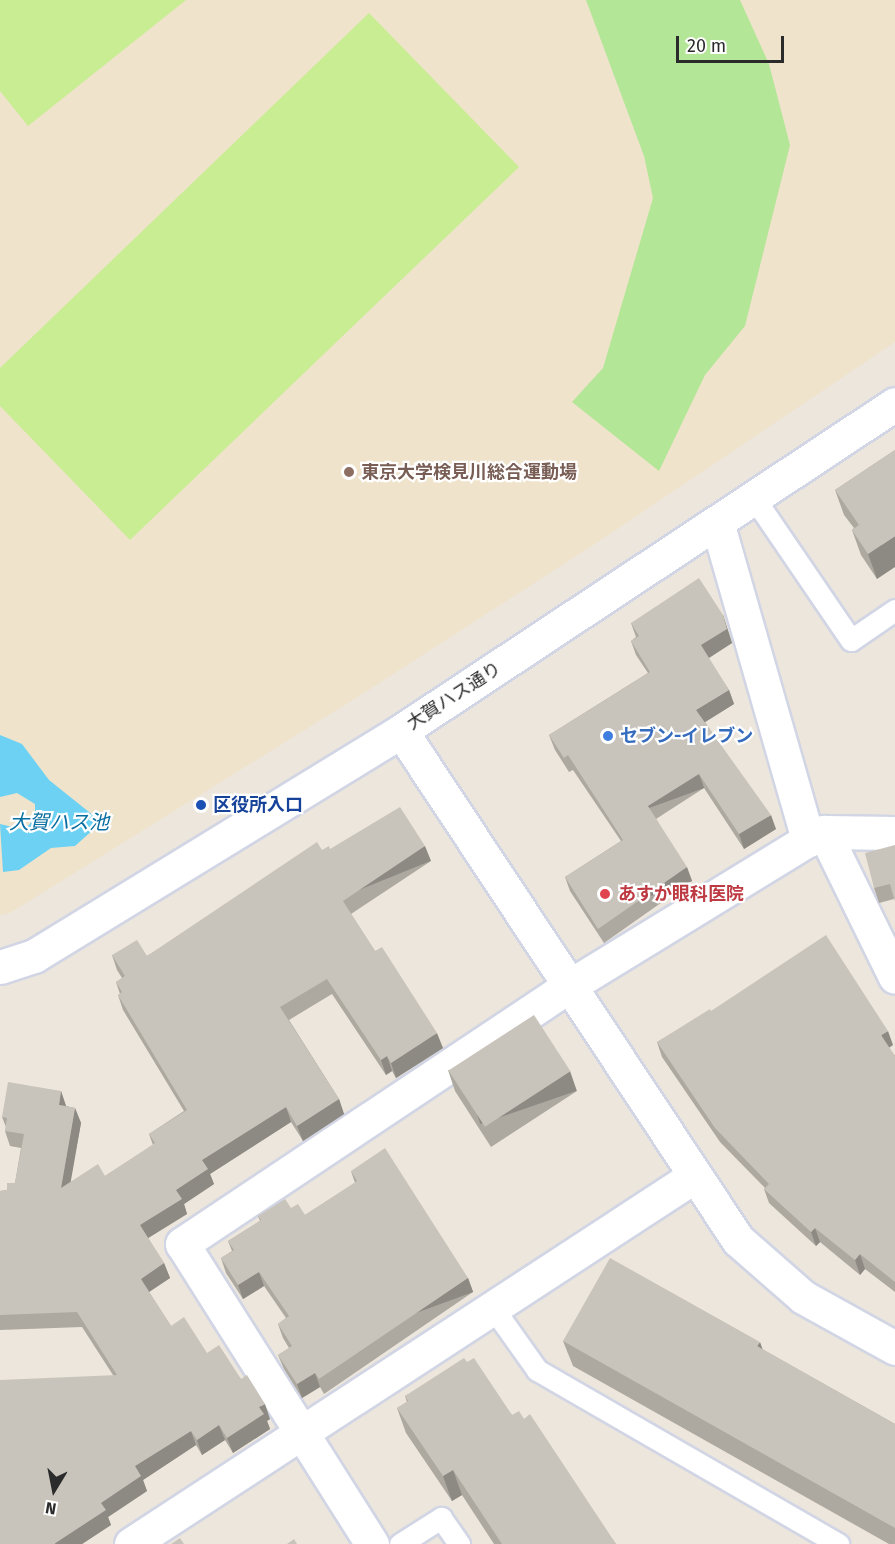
<!DOCTYPE html>
<meta charset="utf-8">
<style>
body{margin:0}
#map{position:relative;width:895px;height:1544px;overflow:hidden;background:#ede6dc;font-family:"Fira Sans","Noto Sans JP",sans-serif}
div>[style]{position:absolute}
[style*='--x']{left:calc(var(--x)*1px);top:calc(var(--y)*1px);width:calc(var(--w)*1px);rotate:calc(var(--a)*1deg)}
.education>*{inset:0;background:#efe3cb}
.green>*{inset:0;background:#b3e697}
.pitch>*{inset:0;background:#c8ed92}
.water>*{inset:0;background:#6cd1f3}
.roads{filter:drop-shadow(2px 0 #d1d5e4) drop-shadow(-2px 0 #d1d5e4) drop-shadow(0 2px #d1d5e4) drop-shadow(0 -2px #d1d5e4)}
.service>*{height:21px;margin:-10.5px;padding:0 10.5px;transform-origin:10.5px;border-radius:10.5px;background:#fff}
.minor>*{height:33px;margin:-16.5px;padding:0 16.5px;transform-origin:16.5px;border-radius:16.5px;background:#fff}
.tertiary>*{height:33px;margin:-16.5px;padding:0 16.5px;transform-origin:16.5px;border-radius:16.5px;background:#fff}
.wall>*{inset:0;background:#ada9a1}
.shaded-wall>*{inset:0;background:#8d8983;transform-origin:0 0}
.building>*{inset:0;background:#c9c4bb;transform-origin:0 0}
.dots>*{width:16px;height:16px;translate:-50% -50%;box-sizing:border-box;border:3px solid #fff;border-radius:50%}
span{translate:-50% -50%;white-space:nowrap;text-align:center;line-height:1.15;-webkit-text-stroke:4.5px #fff;paint-order:stroke}
.education-label{font-size:18px;color:#785e54;font-weight:700}
.left{translate:0 -50%;text-align:left}
.street-label{font-size:18px;color:#2b2b2b}
.shop-label{font-size:18px;color:#366cbe;font-weight:700}
.transit-label{font-size:18px;color:#164399;font-weight:700}
.health-label{font-size:18px;color:#be3a42;font-weight:700}
.water-label{font-size:20px;color:#096ea1;font-style:italic}
.north{position:absolute;left:24px;top:1460px;width:60px;height:60px;-webkit-text-stroke:4px #fff;paint-order:stroke;rotate:190deg;font-size:16px;font-weight:700;line-height:24px;text-align:center;color:#2b2b2b}
.north::after{content:'';display:block;margin:auto;width:21px;height:27px;background:#2b2b2b;clip-path:polygon(50% 0,100% 100%,50% 72%,0 100%)}
.scale{position:absolute;left:676px;top:36px;width:108px;height:27px;box-sizing:border-box;border:3px solid #2b2b2b;border-top:0;padding-left:8px;font-size:18px;line-height:21px;white-space:nowrap;color:#2b2b2b;-webkit-text-stroke:4px #fff;paint-order:stroke}
</style>
<div id="map">
<div class="education">
<i style="clip-path:polygon(0 0,895px 0,895px 342px,598px 542px,356px 698px,10px 913px,0 915px)"></i>
</div>
<div class="green">
<i style="clip-path:polygon(586px 0,740px 0,769px 64px,790px 145px,745px 326px,705px 375px,659px 471px,572px 402px,603px 368px,653px 198px,644px 156px)"></i>
</div>
<div class="pitch">
<i style="clip-path:polygon(0 0,186px 0,28px 126px,0 91px)"></i>
<i style="clip-path:polygon(369px 13px,519px 167px,130px 540px,0 406px,0 368px)"></i>
</div>
<div class="water">
<i style="clip-path:polygon(0 735px,22px 744px,49px 780px,94px 816px,94px 829px,75px 846px,51px 848px,19px 870px,3px 872px,0 824px,21px 829px,29px 825px,35px 816px,35px 804px,17px 793px,0 797px)"></i>
</div>
<div class="roads">
<div class="service">
<i style="--x:754;--y:498;--w:172;--a:55.7"></i>
<i style="--x:851;--y:640;--w:53;--a:-34.3"></i>
<i style="--x:493;--y:1308;--w:76;--a:54.6"></i>
<i style="--x:537;--y:1370;--w:348;--a:30"></i>
<i style="--x:400;--y:1544;--w:49;--a:-32.4"></i>
<i style="--x:441;--y:1518;--w:32;--a:55"></i>
</div>
<div class="minor">
<i style="--x:717;--y:522;--w:331;--a:74"></i>
<i style="--x:824;--y:832;--w:161;--a:63.9"></i>
<i style="--x:131;--y:1544;--w:671;--a:-33.15"></i>
<i style="--x:372;--y:1544;--w:355;--a:-122.3"></i>
<i style="--x:182;--y:1244;--w:467;--a:-33.7"></i>
<i style="--x:571;--y:985;--w:278;--a:-31.5"></i>
<i style="--x:808;--y:840;--w:18;--a:-27"></i>
<i style="--x:824;--y:832;--w:71;--a:0.8"></i>
</div>
<div class="tertiary">
<i style="--x:401;--y:731;--w:610;--a:56.49"></i>
<i style="--x:738;--y:1240;--w:86;--a:41.2"></i>
<i style="--x:803;--y:1297;--w:105;--a:29"></i>
<i style="--x:0;--y:967;--w:36;--a:-18"></i>
<i style="--x:34;--y:956;--w:430;--a:-31.5"></i>
<i style="--x:401;--y:731;--w:592;--a:-33.5"></i>
</div>
</div>
<div class="wall">
<i style="clip-path:polygon(895px 450px,877px 579px,861px 555px,852px 530px,854px 528px,844px 515px,835px 490px)"></i>
<i style="clip-path:polygon(723px 615px,732px 643px,708px 658px,729px 690px,734px 704px,705px 722px,776px 829px,744px 849px,704px 788px,656px 819px,692px 881px,604px 943px,570px 891px,565px 877px,621px 841px,573px 770px,569px 772px,555px 750px,549px 735px,648px 673px,636px 655px,631px 641px,636px 637px,631px 623px)"></i>
<i style="clip-path:polygon(895px 845px,894px 899px,879px 903px,874px 888px)"></i>
<i style="clip-path:polygon(330px 849px,431px 861px,351px 914px,375px 951px,443px 1048px,396px 1078px,392px 1071px,386px 1075px,332px 994px,289px 1020px,339px 1099px,344px 1114px,303px 1141px,291px 1122px,210px 1174px,214px 1184px,184px 1204px,187px 1214px,148px 1238px,164px 1263px,170px 1278px,149px 1292px,171px 1326px,241px 1379px,270px 1419px,267px 1421px,270px 1429px,233px 1453px,225px 1440px,202px 1455px,196px 1445px,143px 1480px,147px 1491px,108px 1517px,111px 1525px,82px 1544px,113px 1375px,82px 1327px,0 1330px,0 1191px,7px 1190px,15px 1183px,21px 1148px,10px 1146px,5px 1131px,6px 1127px,2px 1117px,61px 1091px,66px 1106px,75px 1108px,81px 1123px,70px 1182px,105px 1176px,153px 1145px,149px 1134px,184px 1111px,123px 1010px,118px 995px,120px 994px,116px 982px,122px 978px,117px 970px,112px 955px,147px 956px,322px 850px)"></i>
<i style="clip-path:polygon(711px 1011px,893px 1045px,889px 1048px,895px 1056px,895px 1292px,865px 1269px,860px 1275px,820px 1242px,816px 1246px,769px 1203px,764px 1189px,765px 1188px,720px 1142px,662px 1057px,657px 1042px)"></i>
<i style="clip-path:polygon(448px 1070px,577px 1091px,491px 1147px,455px 1091px)"></i>
<i style="clip-path:polygon(351px 1171px,468px 1278px,473px 1292px,324px 1394px,320px 1387px,302px 1398px,284px 1369px,278px 1355px,289px 1348px,283px 1338px,278px 1324px,286px 1318px,264px 1286px,243px 1299px,226px 1273px,221px 1258px,232px 1251px,228px 1241px,260px 1221px,258px 1216px,291px 1208px,305px 1215px,355px 1183px)"></i>
<i style="clip-path:polygon(563px 1341px,762px 1349px,895px 1424px,895px 1544px,889px 1544px,573px 1366px)"></i>
<i style="clip-path:polygon(467px 1362px,512px 1415px,524px 1419px,616px 1544px,494px 1544px,462px 1495px,452px 1501px,406px 1433px,397px 1408px,407px 1402px,405px 1396px)"></i>
</div>
<div class="shaded-wall">
<i style="clip-path:polygon(895px 536px,895px 567px,877px 579px,868px 554px)"></i>
<i style="clip-path:polygon(723px 615px,732px 643px,706px 660px,701px 645px)"></i>
<i style="clip-path:polygon(729px 690px,734px 704px,702px 724px,696px 710px)"></i>
<i style="left:699px;top:774px;width:15px;height:60px;rotate:70deg"></i>
<i style="clip-path:polygon(771px 815px,776px 829px,744px 849px,739px 834px)"></i>
<i style="left:425px;top:846px;width:16px;height:99px;rotate:68deg"></i>
<i style="left:687px;top:867px;width:15px;height:108px;rotate:70deg"></i>
<i style="clip-path:polygon(888px 1031px,893px 1045px,886px 1049px,881px 1035px)"></i>
<i style="clip-path:polygon(437px 1033px,443px 1048px,396px 1078px,391px 1063px)"></i>
<i style="clip-path:polygon(387px 1056px,392px 1071px,386px 1075px,381px 1060px)"></i>
<i style="left:570px;top:1071px;width:21px;height:102px;rotate:71deg"></i>
<i style="clip-path:polygon(61px 1091px,66px 1106px,59px 1105px)"></i>
<i style="clip-path:polygon(339px 1099px,344px 1114px,303px 1141px,297px 1126px)"></i>
<i style="clip-path:polygon(286px 1107px,291px 1122px,210px 1174px,214px 1184px,184px 1204px,187px 1214px,145px 1240px,140px 1225px,176px 1190px,202px 1160px)"></i>
<i style="clip-path:polygon(75px 1108px,81px 1123px,67px 1203px,61px 1188px)"></i>
<i style="clip-path:polygon(815px 1228px,820px 1242px,816px 1246px,811px 1232px)"></i>
<i style="clip-path:polygon(860px 1254px,865px 1269px,860px 1275px,855px 1260px)"></i>
<i style="clip-path:polygon(164px 1263px,170px 1278px,146px 1294px,141px 1279px)"></i>
<i style="clip-path:polygon(259px 1272px,264px 1286px,243px 1299px,238px 1285px)"></i>
<i style="left:468px;top:1278px;width:15px;height:180px;rotate:70deg"></i>
<i style="clip-path:polygon(760px 1342px,769px 1367px,757px 1346px)"></i>
<i style="clip-path:polygon(315px 1373px,320px 1387px,302px 1398px,297px 1384px)"></i>
<i style="clip-path:polygon(265px 1404px,270px 1419px,267px 1421px,270px 1429px,233px 1453px,227px 1438px,259px 1407px)"></i>
<i style="clip-path:polygon(219px 1425px,225px 1440px,202px 1455px,197px 1440px)"></i>
<i style="clip-path:polygon(191px 1431px,196px 1445px,143px 1480px,147px 1491px,108px 1517px,111px 1525px,82px 1544px,54px 1544px,101px 1503px,135px 1466px)"></i>
<i style="clip-path:polygon(453px 1470px,462px 1495px,452px 1501px,443px 1476px)"></i>
</div>
<div class="building">
<i style="clip-path:polygon(895px 450px,895px 536px,868px 554px,852px 530px,859px 525px,835px 490px)"></i>
<i style="clip-path:polygon(699px 578px,723px 615px,727px 629px,701px 645px,729px 690px,696px 710px,771px 815px,739px 834px,699px 774px,648px 806px,687px 867px,598px 929px,565px 877px,623px 840px,568px 755px,564px 758px,549px 735px,650px 672px,631px 641px,639px 636px,631px 623px)"></i>
<i style="clip-path:polygon(400px 807px,425px 846px,343px 901px,375px 951px,382px 947px,437px 1033px,391px 1063px,387px 1056px,381px 1060px,327px 979px,280px 1007px,339px 1099px,297px 1126px,286px 1107px,202px 1160px,208px 1169px,176px 1190px,182px 1199px,140px 1225px,164px 1263px,141px 1279px,171px 1326px,184px 1317px,207px 1353px,219px 1345px,241px 1379px,247px 1375px,265px 1404px,259px 1407px,264px 1414px,227px 1438px,219px 1425px,197px 1440px,191px 1431px,135px 1466px,141px 1476px,101px 1503px,106px 1510px,54px 1544px,0 1544px,0 1380px,117px 1375px,77px 1312px,0 1315px,0 1191px,7px 1190px,7px 1183px,15px 1183px,24px 1134px,5px 1131px,7px 1118px,2px 1117px,8px 1082px,61px 1091px,59px 1105px,75px 1108px,61px 1188px,98px 1164px,105px 1176px,155px 1143px,149px 1134px,187px 1110px,118px 995px,122px 992px,116px 982px,125px 976px,112px 955px,137px 940px,147px 956px,317px 842px,322px 850px,329px 846px,330px 849px)"></i>
<i style="clip-path:polygon(895px 845px,895px 902px,890px 884px,874px 888px,865px 853px)"></i>
<i style="clip-path:polygon(826px 935px,888px 1031px,881px 1035px,895px 1056px,895px 1282px,860px 1254px,855px 1260px,815px 1228px,811px 1232px,764px 1189px,769px 1184px,715px 1128px,657px 1042px,710px 1009px,711px 1011px)"></i>
<i style="left:534px;top:1015px;width:67px;height:102px;rotate:57deg"></i>
<i style="clip-path:polygon(385px 1148px,468px 1278px,319px 1379px,315px 1373px,297px 1384px,278px 1355px,292px 1346px,278px 1324px,289px 1316px,259px 1272px,238px 1285px,221px 1258px,234px 1250px,228px 1241px,261px 1220px,258px 1216px,285px 1199px,291px 1208px,298px 1204px,305px 1215px,357px 1181px,351px 1171px)"></i>
<i style="clip-path:polygon(610px 1258px,760px 1342px,757px 1346px,895px 1424px,895px 1528px,563px 1341px)"></i>
<i style="clip-path:polygon(464px 1358px,467px 1362px,474px 1358px,512px 1415px,519px 1411px,524px 1419px,530px 1414px,616px 1544px,502px 1544px,453px 1470px,443px 1476px,397px 1408px,408px 1401px,405px 1396px)"></i>
<i style="clip-path:polygon(180px 1538px,184px 1544px,171px 1544px)"></i>
<i style="clip-path:polygon(294px 1539px,297px 1544px,287px 1544px)"></i>
</div>
<div class="dots">
<i style="left:349px;top:472px;background:#8d6e63"></i>
<i style="left:608px;top:736px;background:#3f7fe0"></i>
<i style="left:201px;top:805px;background:#1a4fb4"></i>
<i style="left:605px;top:894px;background:#e0444e"></i>
</div>
<div class="education-label">
<span class="left" style="left:361px;top:472px">東京大学検見川総合運動場</span>
</div>
<div class="street-label">
<span style="left:454px;top:696px;rotate:-33deg">大賀ハス通り</span>
</div>
<div class="shop-label">
<span class="left" style="left:620px;top:736px">セブン-イレブン</span>
</div>
<div class="transit-label">
<span class="left" style="left:213px;top:805px">区役所入口</span>
</div>
<div class="health-label">
<span class="left" style="left:618px;top:894px">あすか眼科医院</span>
</div>
<div class="water-label">
<span style="left:59px;top:822px">大賀ハス池</span>
</div>
<div class="north">N</div>
<div class="scale">20 m</div>
</div>
